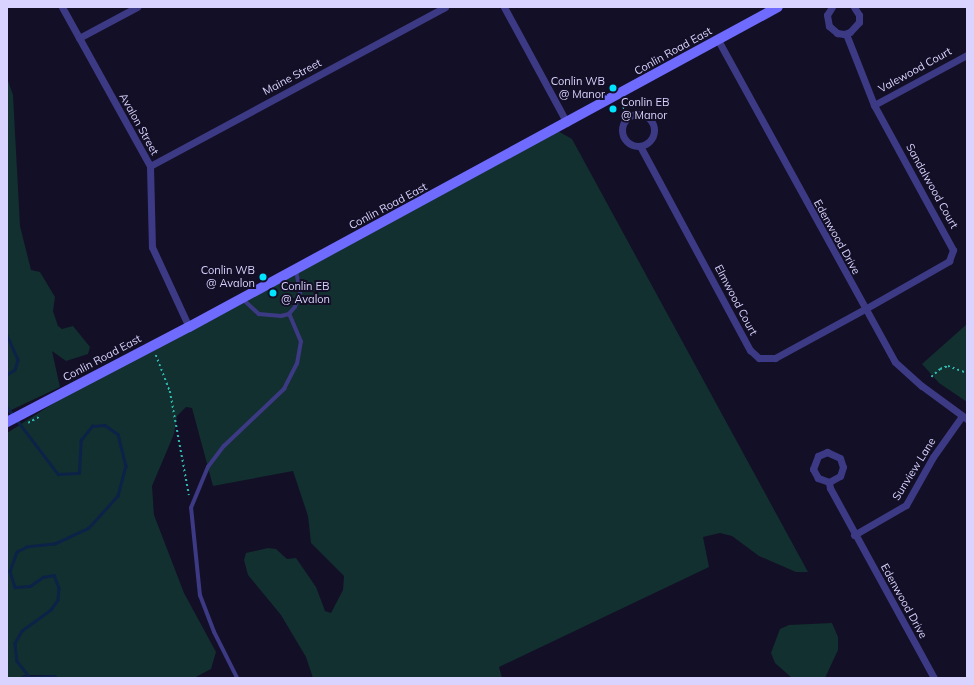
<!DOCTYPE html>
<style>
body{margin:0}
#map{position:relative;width:974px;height:685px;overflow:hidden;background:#130f26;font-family:Mulish,sans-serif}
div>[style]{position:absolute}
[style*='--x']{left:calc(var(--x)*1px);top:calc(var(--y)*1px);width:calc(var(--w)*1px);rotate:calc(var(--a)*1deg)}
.green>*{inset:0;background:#12302f}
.water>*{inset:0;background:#0c2248}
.stream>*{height:2.5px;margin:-1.25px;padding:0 1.25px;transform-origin:1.25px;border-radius:1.25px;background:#0c2248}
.path>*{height:1.5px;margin-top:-0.75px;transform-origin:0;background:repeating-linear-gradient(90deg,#2fb8b0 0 2px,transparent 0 5px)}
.lane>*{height:3.5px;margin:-1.75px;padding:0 1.75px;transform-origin:1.75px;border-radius:1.75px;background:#3d3a85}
.street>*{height:7px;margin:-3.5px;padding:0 3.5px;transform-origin:3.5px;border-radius:3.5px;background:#3d3a85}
.street>.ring{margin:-3.5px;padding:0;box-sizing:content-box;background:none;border:7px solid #3d3a85;border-radius:50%}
.secondary>*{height:10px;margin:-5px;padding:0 5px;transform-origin:5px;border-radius:5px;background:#6f6bff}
.dots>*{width:11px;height:11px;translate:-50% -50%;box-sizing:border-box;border:2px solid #130f26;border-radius:50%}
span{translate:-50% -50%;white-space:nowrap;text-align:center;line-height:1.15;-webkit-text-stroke:4px #130f26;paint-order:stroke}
.street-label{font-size:11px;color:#d9d4ff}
.poi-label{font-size:11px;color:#d9d4ff}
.right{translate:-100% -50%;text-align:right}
.left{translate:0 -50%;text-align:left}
.frame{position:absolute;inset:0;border:8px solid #d9d4ff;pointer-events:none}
</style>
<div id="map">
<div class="green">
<i style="clip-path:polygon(7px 78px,13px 95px,20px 226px,31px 270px,40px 272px,55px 297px,53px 311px,58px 326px,62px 329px,73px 326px,90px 347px,88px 354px,66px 361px,52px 351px,60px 387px,7px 412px)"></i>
<i style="clip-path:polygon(556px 130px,572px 139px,808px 572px,796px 572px,759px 556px,732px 536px,720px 533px,703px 537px,709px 567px,499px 667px,502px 678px,313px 678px,306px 657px,281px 615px,248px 575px,244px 560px,246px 553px,268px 548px,276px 549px,287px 559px,296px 558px,316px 587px,325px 611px,331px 613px,343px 590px,344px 576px,311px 543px,308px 516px,293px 471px,213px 486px,192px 408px,186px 407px,177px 416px,174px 434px,152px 486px,154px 515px,184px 593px,216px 652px,211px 669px,194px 678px,58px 678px,55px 675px,28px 675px,21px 676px,22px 678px,7px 678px,7px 433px,79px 387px)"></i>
<i style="clip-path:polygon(967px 324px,967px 402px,939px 383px,922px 364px)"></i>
<i style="clip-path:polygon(832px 623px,838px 637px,838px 650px,825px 678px,792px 678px,775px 663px,771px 653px,780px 629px,789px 625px)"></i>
</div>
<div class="water">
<i style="clip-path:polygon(55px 675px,58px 678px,22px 678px,21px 676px)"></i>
</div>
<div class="stream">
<i style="--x:7;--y:335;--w:27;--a:66"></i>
<i style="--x:18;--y:360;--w:10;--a:107"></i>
<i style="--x:15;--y:370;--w:9;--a:148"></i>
<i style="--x:7;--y:407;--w:11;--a:52"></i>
<i style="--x:17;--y:420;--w:68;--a:52.8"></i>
<i style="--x:58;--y:474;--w:21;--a:-3"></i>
<i style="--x:79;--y:473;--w:33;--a:-87"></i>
<i style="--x:81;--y:440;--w:18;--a:-52"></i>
<i style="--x:92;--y:426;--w:13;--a:-4"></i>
<i style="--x:105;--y:425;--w:16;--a:35"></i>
<i style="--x:118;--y:434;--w:33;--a:76"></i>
<i style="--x:126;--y:466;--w:31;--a:105"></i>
<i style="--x:118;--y:496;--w:43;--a:132.2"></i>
<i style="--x:89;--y:528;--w:38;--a:155"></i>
<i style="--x:54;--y:544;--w:27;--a:174"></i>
<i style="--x:27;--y:547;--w:11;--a:153"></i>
<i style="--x:17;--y:552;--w:20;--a:110"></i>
<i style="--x:10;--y:571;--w:17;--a:73"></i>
<i style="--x:15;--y:587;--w:15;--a:-4"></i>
<i style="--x:30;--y:586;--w:16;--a:-35"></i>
<i style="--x:43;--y:577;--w:11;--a:-10"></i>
<i style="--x:54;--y:575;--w:14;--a:69"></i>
<i style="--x:59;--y:588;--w:12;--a:95"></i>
<i style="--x:58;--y:600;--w:12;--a:125"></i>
<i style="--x:51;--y:610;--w:36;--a:144"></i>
<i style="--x:22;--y:631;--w:14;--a:120"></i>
<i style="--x:15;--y:643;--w:18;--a:84"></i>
<i style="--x:17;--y:661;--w:18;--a:52"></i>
</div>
<div class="path">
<i style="--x:622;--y:102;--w:16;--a:72"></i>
<i style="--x:156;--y:355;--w:39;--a:69"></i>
<i style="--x:170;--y:391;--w:106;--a:79.6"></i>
<i style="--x:931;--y:377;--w:12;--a:-42"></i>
<i style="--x:940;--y:369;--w:9;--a:-21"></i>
<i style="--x:948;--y:366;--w:20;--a:20"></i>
<i style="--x:28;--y:423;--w:13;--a:-29"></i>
</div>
<div class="lane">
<i style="--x:243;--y:299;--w:22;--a:43"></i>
<i style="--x:259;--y:314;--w:22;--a:5"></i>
<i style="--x:281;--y:316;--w:8;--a:-14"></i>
<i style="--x:289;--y:314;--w:9;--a:-49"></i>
<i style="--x:295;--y:307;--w:15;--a:-70"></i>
<i style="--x:300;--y:293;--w:23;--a:-100"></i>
<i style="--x:237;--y:678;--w:51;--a:-116.6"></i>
<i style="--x:214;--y:632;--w:39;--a:-111"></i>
<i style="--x:200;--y:596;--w:88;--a:-95.8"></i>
<i style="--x:191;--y:508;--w:44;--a:-67.5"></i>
<i style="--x:208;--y:467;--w:26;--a:-53"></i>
<i style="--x:224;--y:446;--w:83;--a:-43.5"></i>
<i style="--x:284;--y:389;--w:28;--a:-63"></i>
<i style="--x:297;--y:364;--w:22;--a:-80"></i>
<i style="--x:301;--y:342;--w:30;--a:-113"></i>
</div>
<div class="street">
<i style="--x:62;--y:7;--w:182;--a:61"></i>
<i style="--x:150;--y:166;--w:81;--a:88.6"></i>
<i style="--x:152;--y:247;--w:88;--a:65.2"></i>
<i style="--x:504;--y:7;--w:132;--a:61.5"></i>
<i style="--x:832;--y:7;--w:9;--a:122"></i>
<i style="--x:827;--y:15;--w:11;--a:80"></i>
<i style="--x:829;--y:26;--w:11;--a:41"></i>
<i style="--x:837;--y:33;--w:7;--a:8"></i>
<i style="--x:844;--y:34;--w:6;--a:-18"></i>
<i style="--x:850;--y:32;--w:13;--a:-48"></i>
<i style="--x:859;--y:22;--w:7;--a:-90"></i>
<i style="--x:859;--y:15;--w:9;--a:-122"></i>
<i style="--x:79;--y:38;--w:66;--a:-28.1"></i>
<i style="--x:718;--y:40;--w:367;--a:61.2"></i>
<i style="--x:895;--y:362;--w:36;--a:42"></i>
<i style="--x:922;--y:386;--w:56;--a:36.3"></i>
<i style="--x:874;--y:105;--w:106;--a:-28.3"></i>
<i class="ring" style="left:622px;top:114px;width:25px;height:25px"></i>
<i style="--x:640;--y:146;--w:232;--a:61.7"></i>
<i style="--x:750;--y:350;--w:12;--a:42"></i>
<i style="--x:759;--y:358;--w:16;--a:0"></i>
<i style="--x:775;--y:358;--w:102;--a:-28.6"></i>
<i style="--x:865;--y:309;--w:97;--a:-29.7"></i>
<i style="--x:949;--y:261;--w:12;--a:-70"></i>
<i style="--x:953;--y:250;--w:165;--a:-118.6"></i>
<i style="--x:874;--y:105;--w:76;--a:-111.5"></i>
<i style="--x:150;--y:166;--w:335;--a:-28.3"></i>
<i style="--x:829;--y:482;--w:12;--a:-160"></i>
<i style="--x:818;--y:478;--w:10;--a:-119"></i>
<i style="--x:813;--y:469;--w:14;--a:-69"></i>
<i style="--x:818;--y:456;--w:10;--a:-24"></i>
<i style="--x:827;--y:452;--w:14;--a:25"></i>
<i style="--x:840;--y:458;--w:9;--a:72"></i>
<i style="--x:843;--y:467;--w:9;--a:108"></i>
<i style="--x:840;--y:476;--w:13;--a:151"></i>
<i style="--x:829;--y:482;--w:6;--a:81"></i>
<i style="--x:830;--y:488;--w:217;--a:61.3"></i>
<i style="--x:854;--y:535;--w:60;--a:-30"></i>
<i style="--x:906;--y:505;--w:55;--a:-60.6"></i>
<i style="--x:933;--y:457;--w:50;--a:-54.7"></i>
</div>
<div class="secondary">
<i style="--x:7;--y:422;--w:205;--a:-27.6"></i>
<i style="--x:189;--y:327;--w:670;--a:-28.51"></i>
</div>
<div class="dots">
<i style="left:613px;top:88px;background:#00e5ff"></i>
<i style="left:613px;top:109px;background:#00e5ff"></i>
<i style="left:263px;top:277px;background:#00e5ff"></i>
<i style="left:273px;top:293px;background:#00e5ff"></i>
</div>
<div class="street-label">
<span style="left:673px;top:51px;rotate:-29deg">Conlin Road East</span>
<span style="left:915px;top:70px;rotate:-29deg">Valewood Court</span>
<span style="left:292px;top:77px;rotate:-28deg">Maine Street</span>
<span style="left:139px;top:124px;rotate:61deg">Avalon Street</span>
<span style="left:932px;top:186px;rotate:61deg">Sandalwood Court</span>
<span style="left:388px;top:206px;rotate:-28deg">Conlin Road East</span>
<span style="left:837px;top:237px;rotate:61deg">Edenwood Drive</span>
<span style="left:736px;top:300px;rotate:62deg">Elmwood Court</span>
<span style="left:102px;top:358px;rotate:-28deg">Conlin Road East</span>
<span style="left:914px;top:469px;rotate:-58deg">Sunview Lane</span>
<span style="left:904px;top:601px;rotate:61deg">Edenwood Drive</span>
</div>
<div class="poi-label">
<span class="right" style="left:605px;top:88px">Conlin WB<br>@ Manor</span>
<span class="left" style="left:621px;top:109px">Conlin EB<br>@ Manor</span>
<span class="right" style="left:255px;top:277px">Conlin WB<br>@ Avalon</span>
<span class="left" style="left:281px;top:293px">Conlin EB<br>@ Avalon</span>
</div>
<div class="frame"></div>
</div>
